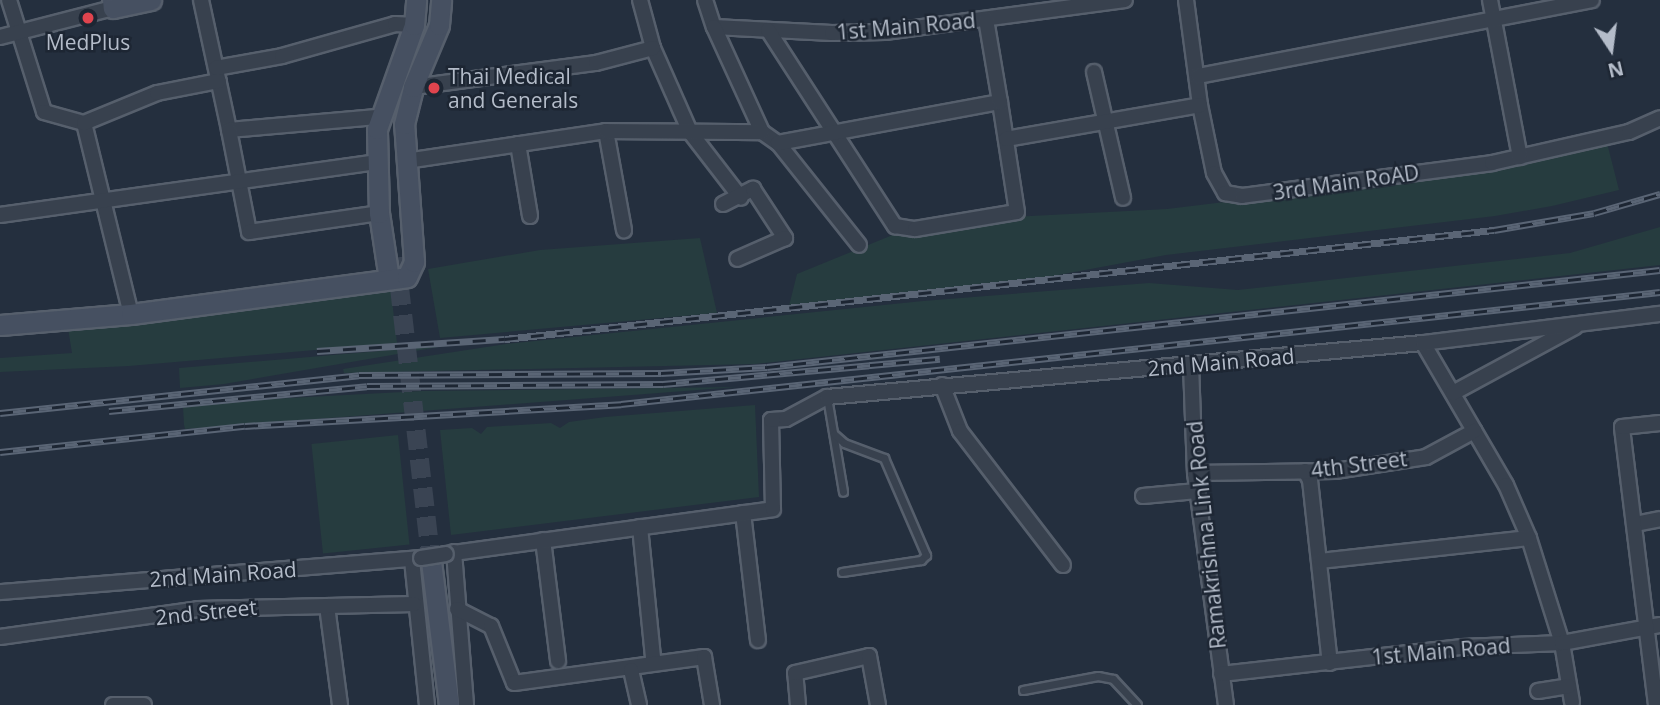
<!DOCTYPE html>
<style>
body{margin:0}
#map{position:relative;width:1660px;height:705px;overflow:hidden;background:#242f3e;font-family:"Open Sans",sans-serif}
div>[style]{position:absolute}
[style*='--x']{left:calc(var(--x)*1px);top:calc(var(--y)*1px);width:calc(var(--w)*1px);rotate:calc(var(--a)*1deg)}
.green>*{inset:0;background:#263c3f;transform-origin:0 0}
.secondary-tunnel>*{height:19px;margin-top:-9.5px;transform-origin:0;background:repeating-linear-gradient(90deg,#3a4453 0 19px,transparent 0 29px)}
.roads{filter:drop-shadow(2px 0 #565f6c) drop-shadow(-2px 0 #565f6c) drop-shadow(0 2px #565f6c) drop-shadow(0 -2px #565f6c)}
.lane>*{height:7px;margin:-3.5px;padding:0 3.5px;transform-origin:3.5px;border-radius:3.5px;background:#38414e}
.street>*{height:14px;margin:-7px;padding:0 7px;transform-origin:7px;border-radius:7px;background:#38414e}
.secondary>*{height:19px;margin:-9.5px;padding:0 9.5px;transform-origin:9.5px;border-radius:9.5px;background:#465061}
.rail>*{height:7px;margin-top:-3.5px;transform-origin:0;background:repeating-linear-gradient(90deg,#1d2633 0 13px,#5a6575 0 26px);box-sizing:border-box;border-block:2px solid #5a6575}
.bridges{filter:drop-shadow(2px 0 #565f6c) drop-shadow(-2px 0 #565f6c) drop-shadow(0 2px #565f6c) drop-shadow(0 -2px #565f6c)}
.street-bridge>*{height:14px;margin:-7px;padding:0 7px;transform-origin:7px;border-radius:7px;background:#38414e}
.dots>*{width:19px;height:19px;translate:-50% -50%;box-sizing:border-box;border:4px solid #1d2633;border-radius:50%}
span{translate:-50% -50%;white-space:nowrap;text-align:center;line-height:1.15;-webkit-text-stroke:5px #1d2633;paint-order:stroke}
.street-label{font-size:21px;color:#b4bcc9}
.poi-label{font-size:21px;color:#b4bcc9}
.left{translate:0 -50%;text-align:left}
.north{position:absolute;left:1576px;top:14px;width:70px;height:70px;-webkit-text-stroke:5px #1d2633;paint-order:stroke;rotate:167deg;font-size:19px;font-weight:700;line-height:28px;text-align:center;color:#b4bcc9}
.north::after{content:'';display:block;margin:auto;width:24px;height:32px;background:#b4bcc9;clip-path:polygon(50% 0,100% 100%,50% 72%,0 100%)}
</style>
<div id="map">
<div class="green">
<i style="clip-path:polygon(1607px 143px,1619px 190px,1552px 206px,1495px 216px,1166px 255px,1042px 278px,789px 306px,797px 274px,900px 232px,1012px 217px,1167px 209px,1494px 169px)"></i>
<i style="clip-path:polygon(1660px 227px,1660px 265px,755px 364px,344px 373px,343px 369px,506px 344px,923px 301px,1149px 283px,1238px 290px,1570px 253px)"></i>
<i style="clip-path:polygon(700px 238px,717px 313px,440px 338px,428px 269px,540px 250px)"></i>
<i style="clip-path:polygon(390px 283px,397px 343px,129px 366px,0 372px,0 358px,72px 353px,67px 322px)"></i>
<i style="clip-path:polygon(450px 345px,224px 384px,180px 388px,179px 368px)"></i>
<i style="clip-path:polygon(737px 387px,185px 429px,184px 425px,183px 406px,270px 399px,422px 391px)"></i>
<i style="clip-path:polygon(755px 405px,759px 497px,451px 535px,440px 430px,472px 428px,481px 434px,487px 427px,551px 423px,560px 428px,569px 422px,605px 417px)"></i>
<i style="left:398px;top:435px;width:110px;height:87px;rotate:84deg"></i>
</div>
<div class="secondary-tunnel">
<i style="--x:396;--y:257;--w:306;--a:83.4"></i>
</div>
<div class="roads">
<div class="lane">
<i style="--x:827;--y:397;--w:96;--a:80.4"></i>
<i style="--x:834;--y:434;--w:13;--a:42"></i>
<i style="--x:844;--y:443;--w:43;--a:20.6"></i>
<i style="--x:884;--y:458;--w:106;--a:66.6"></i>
<i style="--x:926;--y:555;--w:7;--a:135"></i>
<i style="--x:921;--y:560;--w:80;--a:171.4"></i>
<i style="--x:1023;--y:690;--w:76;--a:-10.6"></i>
<i style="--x:1098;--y:676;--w:15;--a:11"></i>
<i style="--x:1113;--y:679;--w:35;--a:47"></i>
</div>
<div class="street">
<i style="--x:9;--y:0;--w:117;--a:72.6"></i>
<i style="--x:44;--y:112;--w:41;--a:15.4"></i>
<i style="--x:84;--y:123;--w:197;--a:76.2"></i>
<i style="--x:201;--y:0;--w:133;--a:77.8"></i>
<i style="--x:229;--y:130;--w:151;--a:-5"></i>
<i style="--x:640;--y:0;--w:50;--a:74.8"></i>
<i style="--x:653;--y:48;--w:92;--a:66.2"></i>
<i style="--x:690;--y:132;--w:83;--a:52.3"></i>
<i style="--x:705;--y:0;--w:28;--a:72"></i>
<i style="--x:714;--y:27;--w:118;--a:2.9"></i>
<i style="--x:832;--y:33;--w:53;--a:-1.1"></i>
<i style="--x:885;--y:32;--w:242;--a:-7.6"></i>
<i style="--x:1186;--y:0;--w:106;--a:82.4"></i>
<i style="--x:1200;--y:105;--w:69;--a:78.4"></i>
<i style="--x:1214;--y:173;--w:23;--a:61"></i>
<i style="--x:1225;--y:193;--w:17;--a:10"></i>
<i style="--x:1242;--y:196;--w:252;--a:-7.5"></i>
<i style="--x:1492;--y:163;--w:140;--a:-12.8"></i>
<i style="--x:1629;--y:132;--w:34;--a:-24"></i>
<i style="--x:1490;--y:0;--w:160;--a:79.2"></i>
<i style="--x:714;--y:27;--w:115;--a:65.4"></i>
<i style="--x:762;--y:132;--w:19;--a:35"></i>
<i style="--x:778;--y:143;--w:130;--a:51.5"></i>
<i style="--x:768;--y:30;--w:234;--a:57.1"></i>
<i style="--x:895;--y:226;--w:20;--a:9"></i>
<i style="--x:915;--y:229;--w:103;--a:-9.5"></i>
<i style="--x:1017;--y:212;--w:111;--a:-98.8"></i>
<i style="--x:0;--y:37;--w:117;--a:-14.4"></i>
<i style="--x:216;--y:68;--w:67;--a:-10.3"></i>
<i style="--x:282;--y:56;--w:117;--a:-15.8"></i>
<i style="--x:395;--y:24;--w:19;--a:3"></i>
<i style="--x:1094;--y:72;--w:129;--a:77"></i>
<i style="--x:1198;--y:76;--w:401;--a:-10.9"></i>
<i style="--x:413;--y:87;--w:185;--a:-7.5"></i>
<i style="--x:596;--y:63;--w:59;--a:-14.7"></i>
<i style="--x:84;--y:123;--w:79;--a:-22.3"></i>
<i style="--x:157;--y:93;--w:63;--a:-11"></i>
<i style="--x:229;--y:130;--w:104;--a:78.9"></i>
<i style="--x:249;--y:232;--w:131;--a:-8.3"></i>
<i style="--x:606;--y:131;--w:101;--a:79.7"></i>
<i style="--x:1006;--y:139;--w:197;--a:-9.9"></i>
<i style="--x:778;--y:143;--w:226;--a:-10.5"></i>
<i style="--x:1000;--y:102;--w:84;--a:-99.6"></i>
<i style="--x:518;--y:144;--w:73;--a:80.5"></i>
<i style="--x:406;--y:161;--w:202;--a:-8.5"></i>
<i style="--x:606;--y:131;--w:156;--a:0.4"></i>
<i style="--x:723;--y:204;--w:34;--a:-27"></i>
<i style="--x:753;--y:189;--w:59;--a:56.9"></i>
<i style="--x:785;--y:238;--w:52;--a:156.4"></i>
<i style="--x:0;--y:215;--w:380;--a:-8"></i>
<i style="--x:1423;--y:343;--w:164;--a:59.7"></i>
<i style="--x:1506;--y:485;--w:58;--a:66.5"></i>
<i style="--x:1529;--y:538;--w:110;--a:72.6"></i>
<i style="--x:1562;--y:643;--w:60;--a:80.4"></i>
<i style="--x:1191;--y:365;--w:108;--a:87.9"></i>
<i style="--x:1195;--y:473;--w:234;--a:82.4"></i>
<i style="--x:942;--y:385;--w:49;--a:68.6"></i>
<i style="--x:960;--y:431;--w:169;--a:52.5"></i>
<i style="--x:1453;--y:393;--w:139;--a:-28.4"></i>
<i style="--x:1305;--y:471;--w:10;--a:61"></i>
<i style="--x:1310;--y:480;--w:184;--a:83.8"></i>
<i style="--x:1195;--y:473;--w:140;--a:-0.8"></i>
<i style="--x:1335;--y:471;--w:92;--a:-8.7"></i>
<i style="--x:1426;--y:457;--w:55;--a:-28.4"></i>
<i style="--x:1143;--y:496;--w:54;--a:-5.3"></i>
<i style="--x:743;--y:513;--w:128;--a:83.3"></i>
<i style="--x:1635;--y:524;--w:25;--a:-11"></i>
<i style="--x:640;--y:527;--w:131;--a:84.3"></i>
<i style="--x:543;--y:540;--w:122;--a:82.9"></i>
<i style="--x:454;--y:552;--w:153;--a:85.5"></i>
<i style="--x:446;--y:554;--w:330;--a:-7.8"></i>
<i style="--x:773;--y:509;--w:89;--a:-91.3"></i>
<i style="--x:771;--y:420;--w:15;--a:-4"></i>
<i style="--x:786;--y:419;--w:47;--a:-28.2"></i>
<i style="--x:827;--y:397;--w:598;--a:-5.18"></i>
<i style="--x:1423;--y:343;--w:239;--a:-7"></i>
<i style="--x:412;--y:560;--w:146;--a:84.1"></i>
<i style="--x:1320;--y:561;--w:210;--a:-6.3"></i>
<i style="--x:0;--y:592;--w:422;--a:-4.6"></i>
<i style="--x:327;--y:606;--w:100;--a:82.5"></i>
<i style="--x:457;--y:609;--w:38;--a:27"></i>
<i style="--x:491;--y:626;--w:61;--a:68"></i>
<i style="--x:514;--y:683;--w:192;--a:-7.8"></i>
<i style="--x:704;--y:657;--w:49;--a:80.5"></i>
<i style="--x:0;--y:637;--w:200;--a:-8"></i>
<i style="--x:198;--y:609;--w:216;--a:-1.3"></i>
<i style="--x:631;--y:670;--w:36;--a:77"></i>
<i style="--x:1221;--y:674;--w:243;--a:-6.4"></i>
<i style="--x:1462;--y:647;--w:100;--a:-2.3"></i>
<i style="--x:1562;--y:643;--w:100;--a:-10.4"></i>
<i style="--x:1538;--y:691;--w:31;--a:-9"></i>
<i style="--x:113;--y:705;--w:31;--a:0"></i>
<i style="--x:798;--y:705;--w:32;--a:-95"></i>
<i style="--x:795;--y:673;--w:76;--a:-12.9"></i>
<i style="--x:869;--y:656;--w:50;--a:79.6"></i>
<i style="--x:1656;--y:705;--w:280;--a:-97"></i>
<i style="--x:1622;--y:427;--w:38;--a:-6"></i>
</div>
<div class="secondary">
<i style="--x:112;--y:0;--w:8;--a:83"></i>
<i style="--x:113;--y:8;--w:39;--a:-12"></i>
<i style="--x:389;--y:279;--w:67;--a:-98.6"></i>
<i style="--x:379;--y:213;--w:84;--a:-91.4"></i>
<i style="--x:377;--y:129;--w:110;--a:-70.4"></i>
<i style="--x:414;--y:25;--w:25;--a:-85"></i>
<i style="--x:0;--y:325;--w:131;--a:-4.8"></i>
<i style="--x:131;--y:314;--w:278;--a:-7.6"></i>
<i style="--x:407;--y:277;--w:17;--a:-65"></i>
<i style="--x:414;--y:262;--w:138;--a:-94.1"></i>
<i style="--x:404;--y:124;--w:38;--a:-76"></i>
<i style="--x:413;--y:87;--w:67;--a:-67.2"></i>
<i style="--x:439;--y:25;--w:25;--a:-85"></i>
<i style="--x:431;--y:561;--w:145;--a:82.9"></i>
</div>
</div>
<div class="rail">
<i style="--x:317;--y:351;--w:188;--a:-3.7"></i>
<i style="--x:505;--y:339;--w:995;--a:-6.29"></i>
<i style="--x:1494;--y:230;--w:101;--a:-9.6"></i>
<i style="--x:1594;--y:213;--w:69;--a:-16.1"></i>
<i style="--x:109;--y:411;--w:259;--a:-5.5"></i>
<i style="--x:367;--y:386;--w:296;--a:-0.4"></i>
<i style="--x:663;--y:384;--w:278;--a:-5.2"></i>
<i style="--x:0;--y:413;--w:361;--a:-6"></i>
<i style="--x:359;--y:375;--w:302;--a:-0.4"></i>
<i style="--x:661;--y:373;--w:106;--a:-3.2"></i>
<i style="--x:767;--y:367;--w:898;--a:-6.2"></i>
<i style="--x:0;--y:452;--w:246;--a:-6.1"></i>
<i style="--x:245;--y:426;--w:377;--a:-3.3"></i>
<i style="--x:621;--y:404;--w:1045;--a:-6.15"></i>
</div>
<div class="bridges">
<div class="street-bridge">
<i style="--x:421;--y:558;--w:25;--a:-9"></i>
</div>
</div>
<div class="dots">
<i style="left:88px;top:18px;background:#e0444e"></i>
<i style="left:434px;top:88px;background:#e0444e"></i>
</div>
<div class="street-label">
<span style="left:906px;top:26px;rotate:-5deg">1st Main Road</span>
<span style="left:1346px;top:182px;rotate:-8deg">3rd Main RoAD</span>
<span style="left:1221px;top:362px;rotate:-5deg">2nd Main Road</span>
<span style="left:1359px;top:464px;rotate:-7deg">4th Street</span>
<span style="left:1206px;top:535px;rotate:-96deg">Ramakrishna Link Road</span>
<span style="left:223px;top:574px;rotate:-4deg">2nd Main Road</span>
<span style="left:206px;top:612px;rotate:-6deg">2nd Street</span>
<span style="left:1441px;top:651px;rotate:-5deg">1st Main Road</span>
</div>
<div class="poi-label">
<span style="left:88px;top:42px">MedPlus</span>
<span class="left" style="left:448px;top:88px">Thai Medical<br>and Generals</span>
</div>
<div class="north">N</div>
</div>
